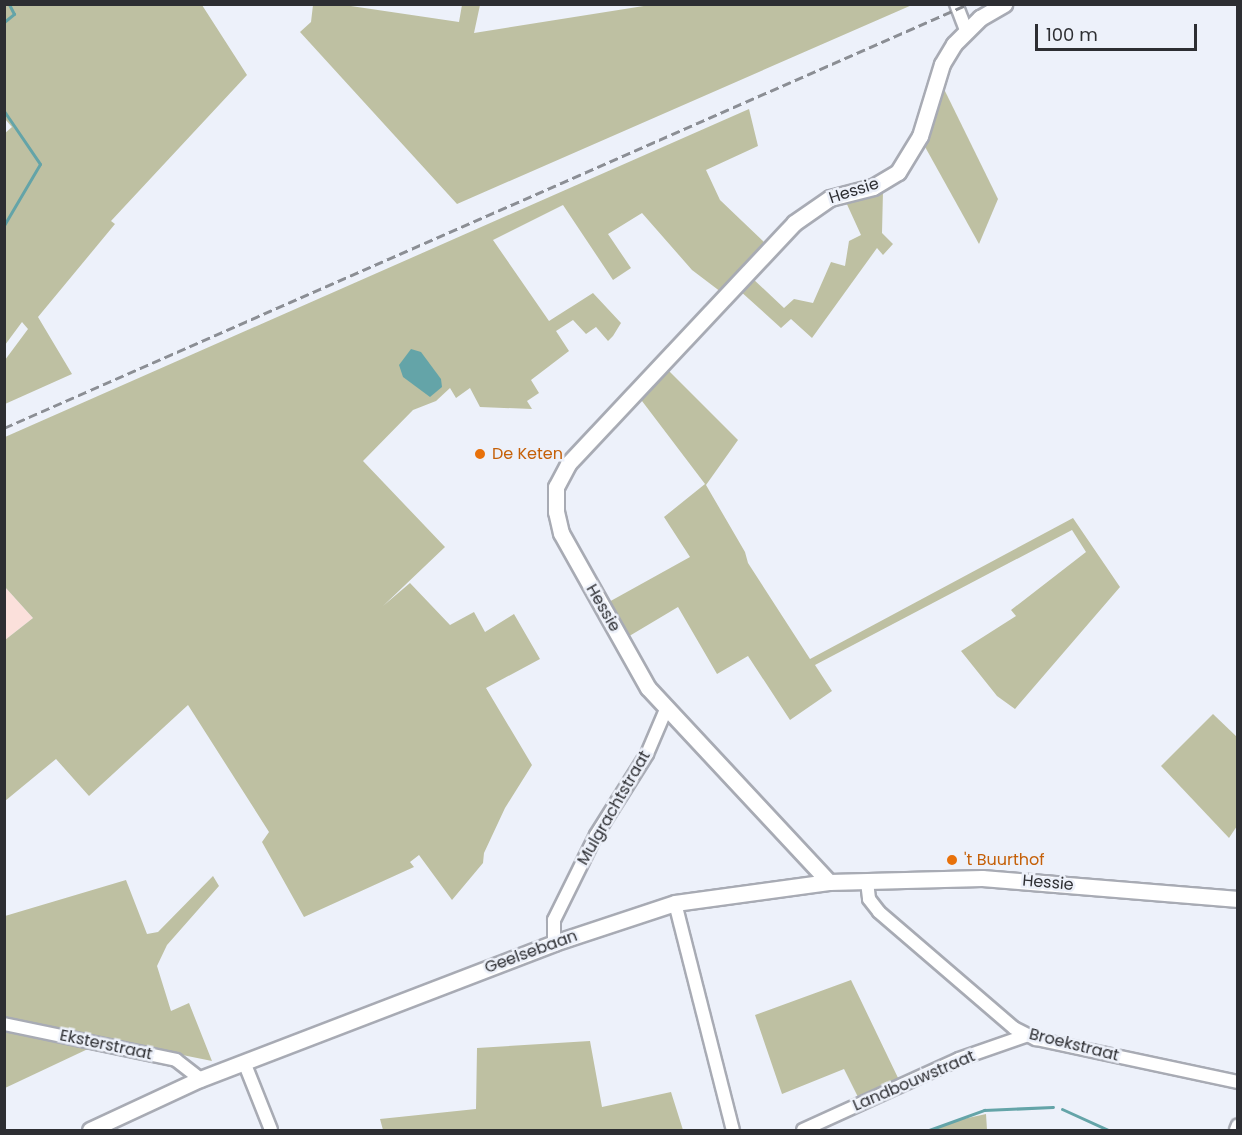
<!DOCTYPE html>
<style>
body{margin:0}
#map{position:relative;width:1242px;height:1135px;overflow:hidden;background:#edf1fa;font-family:Poppins,sans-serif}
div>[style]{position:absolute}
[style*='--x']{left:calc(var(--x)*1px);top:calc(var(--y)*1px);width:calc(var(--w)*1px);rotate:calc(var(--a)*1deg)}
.industrial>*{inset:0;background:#fbe0db}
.green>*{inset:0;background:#bec0a2}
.water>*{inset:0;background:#64a4a8}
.stream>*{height:3px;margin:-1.5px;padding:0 1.5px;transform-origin:1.5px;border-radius:1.5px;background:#64a4a8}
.roads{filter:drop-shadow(2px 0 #a8abb4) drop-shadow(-2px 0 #a8abb4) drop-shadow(0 2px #a8abb4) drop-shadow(0 -2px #a8abb4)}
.minor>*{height:12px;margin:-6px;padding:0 6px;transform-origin:6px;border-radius:6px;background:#fff}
.tertiary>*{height:15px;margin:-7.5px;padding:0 7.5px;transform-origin:7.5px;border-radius:7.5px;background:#fff}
.rail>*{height:3px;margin-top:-1.5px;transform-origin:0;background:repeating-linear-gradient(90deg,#8b8e94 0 9px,transparent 0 13.5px)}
.dots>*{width:16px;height:16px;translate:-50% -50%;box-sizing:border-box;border:3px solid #edf1fa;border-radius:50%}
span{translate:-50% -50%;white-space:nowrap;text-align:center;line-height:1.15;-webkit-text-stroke:5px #edf1fa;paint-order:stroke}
.street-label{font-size:16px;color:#2d2e32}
.food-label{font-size:16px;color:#c56008}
.left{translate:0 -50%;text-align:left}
.frame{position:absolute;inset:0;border:6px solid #2d2e32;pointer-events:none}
.scale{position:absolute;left:1035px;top:24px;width:162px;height:27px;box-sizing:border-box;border:3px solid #2d2e32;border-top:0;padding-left:8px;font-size:18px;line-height:21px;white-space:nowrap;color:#2d2e32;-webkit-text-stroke:4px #edf1fa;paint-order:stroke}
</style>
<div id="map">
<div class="industrial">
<i style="clip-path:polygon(5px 587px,33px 618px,5px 640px)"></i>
</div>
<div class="green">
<i style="clip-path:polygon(5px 4px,202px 5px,247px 75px,111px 221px,115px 224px,38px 317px,72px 374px,5px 404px,5px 360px,28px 329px,22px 322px,5px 345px,4px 134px,12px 127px,5px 119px)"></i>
<i style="clip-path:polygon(313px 5px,344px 5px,459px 22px,462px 5px,480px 5px,474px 33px,650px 5px,912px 5px,457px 204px,300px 32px,311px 22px)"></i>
<i style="clip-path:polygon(943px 87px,998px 199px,979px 244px,924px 145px)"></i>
<i style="clip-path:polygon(749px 109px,758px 146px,706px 170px,720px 200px,765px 243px,721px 292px,692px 270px,642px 213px,608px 234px,631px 268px,613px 280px,563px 205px,493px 240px,549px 321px,593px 293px,621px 323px,613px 336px,608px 341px,596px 327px,586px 334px,573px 320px,556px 331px,569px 351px,531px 380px,539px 393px,527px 401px,532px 409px,480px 407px,470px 388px,456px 398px,450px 388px,436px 401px,413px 410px,363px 461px,445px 547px,383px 606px,410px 583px,450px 625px,474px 612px,485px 632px,514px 614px,540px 659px,486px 688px,532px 765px,505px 808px,484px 853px,483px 863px,452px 900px,419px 855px,410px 862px,414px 867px,304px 917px,262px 842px,269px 832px,188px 705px,89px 796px,56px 759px,5px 801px,5px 640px,33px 618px,5px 587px,5px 437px)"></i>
<i style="clip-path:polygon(883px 191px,882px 233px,893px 244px,883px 255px,877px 248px,812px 338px,791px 319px,781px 328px,739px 290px,751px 277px,784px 308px,794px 299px,813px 303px,831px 262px,845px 266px,849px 241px,861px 235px,845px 200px)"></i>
<i style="clip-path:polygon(666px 368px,738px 440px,706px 485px,745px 552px,748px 563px,810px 659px,1073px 518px,1120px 587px,1015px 709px,997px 696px,961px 651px,1016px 616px,1011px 610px,1086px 552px,1072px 530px,815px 665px,832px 691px,790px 720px,748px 656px,717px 674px,678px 607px,626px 638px,607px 603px,690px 557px,664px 517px,705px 484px,642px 401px,637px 400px)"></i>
<i style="clip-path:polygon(1213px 714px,1237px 737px,1237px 826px,1229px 838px,1161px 766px)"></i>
<i style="clip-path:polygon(213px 876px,219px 886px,167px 945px,157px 966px,171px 1011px,189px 1003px,212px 1061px,5px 1019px,5px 916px,126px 880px,147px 934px,158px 932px)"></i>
<i style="clip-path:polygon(851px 980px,900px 1082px,860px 1101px,844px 1069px,782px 1094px,755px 1015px)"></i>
<i style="clip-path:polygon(4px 1031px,47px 1040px,90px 1048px,5px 1088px)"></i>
<i style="clip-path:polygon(590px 1041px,602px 1107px,671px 1092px,683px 1130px,383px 1130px,380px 1119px,476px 1109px,477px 1048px)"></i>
<i style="clip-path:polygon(986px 1114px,987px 1130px,931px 1130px,954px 1121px)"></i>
</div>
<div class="water">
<i style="clip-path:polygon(411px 349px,421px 352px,441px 379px,442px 387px,430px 397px,403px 377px,399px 365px)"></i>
</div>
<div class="stream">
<i style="--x:4;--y:22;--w:13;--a:-39"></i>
<i style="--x:14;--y:14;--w:11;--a:-117"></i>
<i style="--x:4;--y:46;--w:8;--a:90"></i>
<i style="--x:4;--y:111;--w:64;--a:55.8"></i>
<i style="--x:40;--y:164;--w:71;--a:120.5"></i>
<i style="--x:4;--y:328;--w:11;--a:90"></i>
<i style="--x:1062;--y:1109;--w:51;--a:24.5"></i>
<i style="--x:929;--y:1130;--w:59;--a:-20"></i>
<i style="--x:984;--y:1110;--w:69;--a:-2.5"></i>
</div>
<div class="roads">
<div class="minor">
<i style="--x:956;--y:4;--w:28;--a:69"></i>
<i style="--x:867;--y:882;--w:17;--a:83"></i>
<i style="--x:869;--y:899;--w:16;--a:52"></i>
<i style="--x:879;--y:912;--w:178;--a:40.7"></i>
<i style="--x:1014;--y:1028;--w:25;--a:27"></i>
<i style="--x:1036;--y:1039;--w:207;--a:12"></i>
<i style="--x:675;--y:903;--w:234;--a:75.7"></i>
<i style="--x:554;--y:943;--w:23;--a:-90"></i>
<i style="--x:554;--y:920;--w:95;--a:-63.7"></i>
<i style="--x:596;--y:835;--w:96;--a:-57.8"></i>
<i style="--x:647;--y:754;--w:51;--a:-66.9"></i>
<i style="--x:4;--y:1024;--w:176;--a:11.8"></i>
<i style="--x:176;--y:1060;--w:31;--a:38"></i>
<i style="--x:244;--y:1062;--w:73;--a:68.3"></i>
<i style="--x:803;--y:1130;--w:171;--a:-24.5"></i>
<i style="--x:959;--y:1059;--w:73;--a:-19.2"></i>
<i style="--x:1236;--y:1130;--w:5;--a:-68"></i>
</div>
<div class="tertiary">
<i style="--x:829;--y:882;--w:265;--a:-133"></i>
<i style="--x:648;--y:688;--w:178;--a:-119.3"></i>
<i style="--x:561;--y:533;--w:22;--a:-103"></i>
<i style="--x:556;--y:512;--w:25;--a:-90"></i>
<i style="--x:556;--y:487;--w:26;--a:-62"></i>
<i style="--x:568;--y:464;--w:330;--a:-46.8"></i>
<i style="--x:794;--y:223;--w:44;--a:-34.8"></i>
<i style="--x:830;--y:198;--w:44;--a:-14.3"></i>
<i style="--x:873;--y:187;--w:29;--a:-31"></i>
<i style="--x:898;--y:172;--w:42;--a:-58.6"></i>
<i style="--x:920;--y:136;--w:75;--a:-73"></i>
<i style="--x:942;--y:64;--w:23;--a:-59"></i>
<i style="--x:954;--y:44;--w:37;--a:-45"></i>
<i style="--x:980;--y:18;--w:28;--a:-30"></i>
<i style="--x:90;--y:1130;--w:121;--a:-24.9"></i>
<i style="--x:200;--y:1079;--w:379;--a:-21"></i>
<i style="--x:554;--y:943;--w:127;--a:-18.3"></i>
<i style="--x:675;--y:903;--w:155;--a:-7.8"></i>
<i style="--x:829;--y:882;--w:153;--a:-1.5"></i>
<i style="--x:982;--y:878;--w:257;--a:4.7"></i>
</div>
</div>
<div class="rail">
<i style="--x:4;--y:428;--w:1053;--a:-23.74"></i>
</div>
<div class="dots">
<i style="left:480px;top:454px;background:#e8710a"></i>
<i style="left:952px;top:860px;background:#e8710a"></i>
</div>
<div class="street-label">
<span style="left:854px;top:191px;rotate:-18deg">Hessie</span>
<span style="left:603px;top:608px;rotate:60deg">Hessie</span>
<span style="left:614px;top:808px;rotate:-60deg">Mulgrachtstraat</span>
<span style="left:1048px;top:883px;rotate:5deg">Hessie</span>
<span style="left:531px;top:952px;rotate:-20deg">Geelsebaan</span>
<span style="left:106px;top:1045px;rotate:12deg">Eksterstraat</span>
<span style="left:1074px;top:1045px;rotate:14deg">Broekstraat</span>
<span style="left:914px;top:1081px;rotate:-23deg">Landbouwstraat</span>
</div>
<div class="food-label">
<span class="left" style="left:492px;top:454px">De Keten</span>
<span class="left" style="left:964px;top:860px">'t Buurthof</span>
</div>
<div class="frame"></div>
<div class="scale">100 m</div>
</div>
